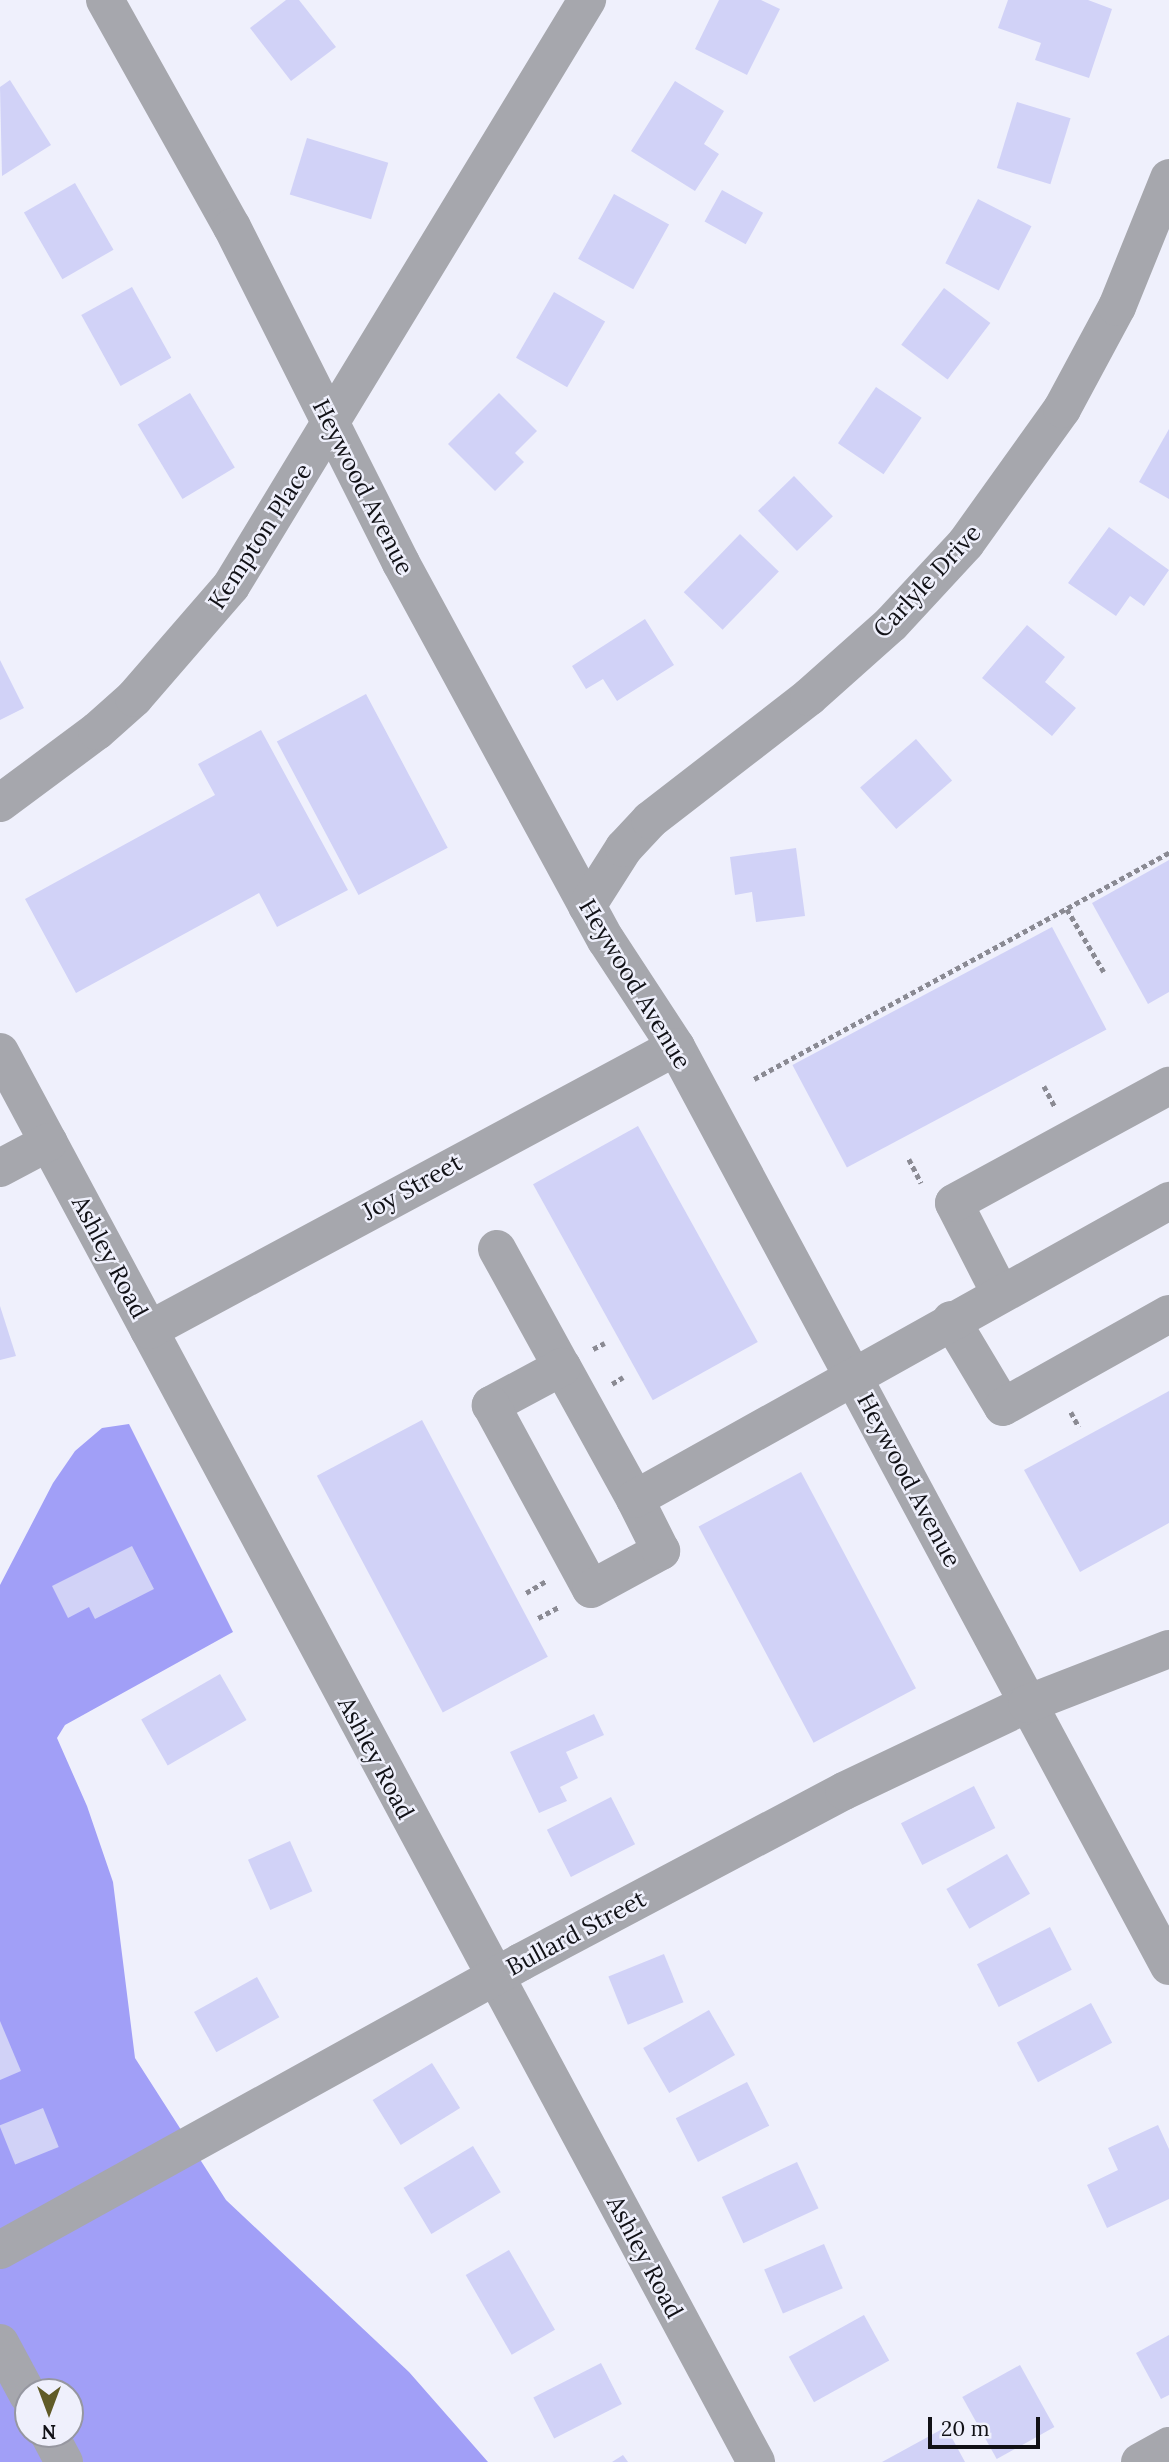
<!DOCTYPE html>
<style>
body{margin:0}
#map{position:relative;width:1169px;height:2462px;overflow:hidden;background:#eff0fc;font-family:Lora,serif}
div>[style]{position:absolute}
[style*='--x']{left:calc(var(--x)*1px);top:calc(var(--y)*1px);width:calc(var(--w)*1px);rotate:calc(var(--a)*1deg)}
.forest>*{inset:0;background:#a19ff7}
.building>*{inset:0;background:#d1d2f7;transform-origin:0 0}
.path>*{height:4.5px;margin-top:-2.25px;transform-origin:0;background:repeating-linear-gradient(90deg,#8a8a93 0 5px,transparent 0 8.5px)}
.minor>*{height:38px;margin:-19px;padding:0 19px;transform-origin:19px;border-radius:19px;background:#a6a7ad}
span{translate:-50% -50%;white-space:nowrap;text-align:center;line-height:1.15;-webkit-text-stroke:5px #eff0fc;paint-order:stroke}
.street-label{font-size:24px;color:#111116}
.north{position:absolute;left:14px;top:2378px;width:70px;height:70px;box-sizing:border-box;background:#eff0fc;border:2px solid #9697a0;border-radius:50%;rotate:180deg;font-size:19px;font-weight:700;line-height:28px;text-align:center;color:#111116}
.north::after{content:'';display:block;margin:auto;width:24px;height:32px;background:#605b27;clip-path:polygon(50% 0,100% 100%,50% 72%,0 100%)}
.scale{position:absolute;left:928px;top:2417px;width:112px;height:32px;box-sizing:border-box;border:4px solid #111116;border-top:0;padding-left:9px;font-size:21px;line-height:24px;white-space:nowrap;color:#111116;-webkit-text-stroke:5px #eff0fc;paint-order:stroke}
</style>
<div id="map">
<div class="forest">
<i style="clip-path:polygon(evenodd,129px 1424px,233px 1632px,65px 1725px,57px 1738px,87px 1806px,113px 1882px,135px 2058px,226px 2200px,409px 2372px,488px 2462px,0 2462px,0 1585px,53px 1483px,75px 1451px,102px 1428px,129px 1424px,28px 2392px,70px 2392px,70px 2434px,28px 2434px,28px 2392px)"></i>
</div>
<div class="building">
<i style="clip-path:polygon(286px 0,299px 0,336px 47px,291px 81px,250px 28px)"></i>
<i style="clip-path:polygon(719px 0,761px 0,780px 9px,747px 75px,695px 49px)"></i>
<i style="clip-path:polygon(1008px 0,1088px 0,1112px 9px,1089px 78px,1035px 60px,1041px 43px,998px 28px)"></i>
<i style="clip-path:polygon(10px 80px,51px 145px,2px 176px,0 87px)"></i>
<i style="clip-path:polygon(675px 81px,724px 111px,704px 144px,719px 154px,695px 191px,631px 151px)"></i>
<i style="left:1017px;top:102px;width:56px;height:69px;rotate:17deg"></i>
<i style="left:307px;top:138px;width:85px;height:59px;rotate:17deg"></i>
<i style="left:75px;top:183px;width:77px;height:59px;rotate:60deg"></i>
<i style="left:722px;top:190px;width:47px;height:36px;rotate:29deg"></i>
<i style="left:614px;top:194px;width:63px;height:74px;rotate:29deg"></i>
<i style="left:978px;top:199px;width:60px;height:72px;rotate:27deg"></i>
<i style="left:132px;top:287px;width:81px;height:58px;rotate:61deg"></i>
<i style="left:944px;top:288px;width:58px;height:71px;rotate:37deg"></i>
<i style="left:554px;top:292px;width:59px;height:76px;rotate:30deg"></i>
<i style="left:876px;top:387px;width:55px;height:68px;rotate:34deg"></i>
<i style="left:190px;top:393px;width:87px;height:61px;rotate:59deg"></i>
<i style="clip-path:polygon(499px 393px,537px 431px,515px 453px,524px 462px,495px 491px,448px 444px)"></i>
<i style="clip-path:polygon(1169px 429px,1169px 499px,1139px 482px)"></i>
<i style="left:794px;top:476px;width:56px;height:50px;rotate:46deg"></i>
<i style="clip-path:polygon(1109px 527px,1169px 570px,1144px 606px,1130px 596px,1116px 616px,1068px 583px)"></i>
<i style="left:740px;top:534px;width:54px;height:81px;rotate:44deg"></i>
<i style="clip-path:polygon(645px 619px,674px 665px,617px 701px,603px 679px,586px 689px,572px 666px)"></i>
<i style="clip-path:polygon(1027px 625px,1065px 657px,1045px 682px,1076px 708px,1052px 736px,982px 678px)"></i>
<i style="clip-path:polygon(0 660px,24px 708px,0 720px)"></i>
<i style="left:366px;top:694px;width:174px;height:101px;rotate:62deg"></i>
<i style="clip-path:polygon(261px 730px,348px 890px,277px 927px,259px 893px,76px 993px,25px 899px,215px 795px,198px 764px)"></i>
<i style="left:916px;top:739px;width:55px;height:74px;rotate:49deg"></i>
<i style="clip-path:polygon(796px 848px,805px 916px,756px 922px,752px 892px,735px 895px,730px 857px)"></i>
<i style="clip-path:polygon(1169px 860px,1169px 992px,1148px 1004px,1092px 903px)"></i>
<i style="left:1052px;top:927px;width:116px;height:294px;rotate:62deg"></i>
<i style="left:638px;top:1126px;width:247px;height:120px;rotate:61deg"></i>
<i style="clip-path:polygon(0 1306px,16px 1356px,0 1360px)"></i>
<i style="clip-path:polygon(1169px 1391px,1169px 1523px,1080px 1572px,1024px 1470px)"></i>
<i style="left:422px;top:1420px;width:268px;height:119px;rotate:62deg"></i>
<i style="left:801px;top:1472px;width:245px;height:116px;rotate:62deg"></i>
<i style="clip-path:polygon(132px 1546px,154px 1589px,95px 1619px,89px 1607px,68px 1618px,52px 1586px)"></i>
<i style="left:220px;top:1674px;width:53px;height:91px;rotate:60deg"></i>
<i style="clip-path:polygon(594px 1714px,604px 1735px,566px 1752px,578px 1778px,560px 1787px,567px 1801px,539px 1813px,510px 1752px)"></i>
<i style="left:974px;top:1786px;width:47px;height:82px;rotate:63deg"></i>
<i style="left:611px;top:1797px;width:53px;height:72px;rotate:63deg"></i>
<i style="left:290px;top:1841px;width:55px;height:46px;rotate:66deg"></i>
<i style="left:1007px;top:1854px;width:46px;height:70px;rotate:60deg"></i>
<i style="left:1050px;top:1927px;width:48px;height:82px;rotate:63deg"></i>
<i style="left:664px;top:1954px;width:52px;height:60px;rotate:68deg"></i>
<i style="left:257px;top:1977px;width:46px;height:72px;rotate:61deg"></i>
<i style="left:1091px;top:2003px;width:45px;height:84px;rotate:62deg"></i>
<i style="left:709px;top:2010px;width:52px;height:76px;rotate:60deg"></i>
<i style="clip-path:polygon(0 2021px,21px 2071px,0 2080px)"></i>
<i style="left:432px;top:2063px;width:53px;height:70px;rotate:58deg"></i>
<i style="left:747px;top:2082px;width:49px;height:80px;rotate:63deg"></i>
<i style="left:43px;top:2108px;width:42px;height:47px;rotate:68deg"></i>
<i style="clip-path:polygon(1158px 2125px,1169px 2149px,1169px 2199px,1107px 2228px,1087px 2185px,1118px 2170px,1108px 2148px)"></i>
<i style="left:473px;top:2146px;width:54px;height:81px;rotate:59deg"></i>
<i style="left:797px;top:2162px;width:51px;height:83px;rotate:65deg"></i>
<i style="left:824px;top:2244px;width:48px;height:65px;rotate:67deg"></i>
<i style="left:509px;top:2250px;width:92px;height:50px;rotate:60deg"></i>
<i style="left:864px;top:2315px;width:52px;height:86px;rotate:61deg"></i>
<i style="clip-path:polygon(1169px 2335px,1169px 2395px,1161px 2399px,1136px 2353px)"></i>
<i style="left:601px;top:2363px;width:46px;height:76px;rotate:63deg"></i>
<i style="left:1020px;top:2365px;width:71px;height:66px;rotate:61deg"></i>
<i style="clip-path:polygon(946px 2427px,965px 2462px,882px 2462px)"></i>
<i style="clip-path:polygon(623px 2455px,628px 2462px,612px 2462px)"></i>
</div>
<div class="path">
<i style="--x:1067;--y:909;--w:73;--a:59.6"></i>
<i style="--x:754;--y:1079;--w:473;--a:-28.6"></i>
<i style="--x:1044;--y:1086;--w:24;--a:62"></i>
<i style="--x:909;--y:1159;--w:27;--a:63"></i>
<i style="--x:593;--y:1349;--w:13;--a:-27"></i>
<i style="--x:612;--y:1384;--w:13;--a:-32"></i>
<i style="--x:1071;--y:1412;--w:17;--a:62"></i>
<i style="--x:526;--y:1593;--w:23;--a:-31"></i>
<i style="--x:538;--y:1618;--w:24;--a:-28"></i>
</div>
<div class="minor">
<i style="--x:105;--y:0;--w:260;--a:60.8"></i>
<i style="--x:232;--y:227;--w:376;--a:63.3"></i>
<i style="--x:401;--y:563;--w:429;--a:61.5"></i>
<i style="--x:606;--y:940;--w:128;--a:56.8"></i>
<i style="--x:676;--y:1047;--w:1043;--a:61.79"></i>
<i style="--x:0;--y:803;--w:121;--a:-36.6"></i>
<i style="--x:97;--y:731;--w:50;--a:-41.7"></i>
<i style="--x:134;--y:698;--w:148;--a:-49.1"></i>
<i style="--x:231;--y:586;--w:686;--a:-58.72"></i>
<i style="--x:587;--y:906;--w:69;--a:-57.5"></i>
<i style="--x:624;--y:848;--w:38;--a:-47"></i>
<i style="--x:650;--y:820;--w:201;--a:-37.7"></i>
<i style="--x:809;--y:697;--w:110;--a:-41.7"></i>
<i style="--x:891;--y:624;--w:110;--a:-47.2"></i>
<i style="--x:966;--y:543;--w:165;--a:-54.4"></i>
<i style="--x:1062;--y:409;--w:116;--a:-61.7"></i>
<i style="--x:1117;--y:307;--w:139;--a:-68"></i>
<i style="--x:0;--y:1052;--w:1600;--a:61.8"></i>
<i style="--x:0;--y:1168;--w:55;--a:-28"></i>
<i style="--x:497;--y:1249;--w:135;--a:61.2"></i>
<i style="--x:1000;--y:1293;--w:101;--a:-117.1"></i>
<i style="--x:954;--y:1203;--w:245;--a:-28.6"></i>
<i style="--x:951;--y:1320;--w:101;--a:59.1"></i>
<i style="--x:1003;--y:1407;--w:190;--a:-29.3"></i>
<i style="--x:149;--y:1330;--w:598;--a:-28.24"></i>
<i style="--x:635;--y:1499;--w:151;--a:-118.9"></i>
<i style="--x:562;--y:1367;--w:81;--a:151.8"></i>
<i style="--x:491;--y:1405;--w:209;--a:61.5"></i>
<i style="--x:591;--y:1589;--w:80;--a:-28.5"></i>
<i style="--x:661;--y:1551;--w:58;--a:-116.6"></i>
<i style="--x:635;--y:1499;--w:612;--a:-29.16"></i>
<i style="--x:0;--y:2250;--w:595;--a:-28.93"></i>
<i style="--x:521;--y:1962;--w:365;--a:-27.9"></i>
<i style="--x:844;--y:1791;--w:203;--a:-25.4"></i>
<i style="--x:1027;--y:1704;--w:152;--a:-21.2"></i>
<i style="--x:0;--y:2343;--w:59;--a:61.7"></i>
<i style="--x:49;--y:2434;--w:32;--a:62"></i>
<i style="--x:1140;--y:2462;--w:33;--a:-29"></i>
</div>
<div class="street-label">
<span style="left:363px;top:487px;rotate:63deg">Heywood Avenue</span>
<span style="left:260px;top:536px;rotate:-57deg">Kempton Place</span>
<span style="left:927px;top:581px;rotate:-47deg">Carlyle Drive</span>
<span style="left:635px;top:984px;rotate:59deg">Heywood Avenue</span>
<span style="left:412px;top:1187px;rotate:-29deg">Joy Street</span>
<span style="left:110px;top:1257px;rotate:62deg">Ashley Road</span>
<span style="left:909px;top:1480px;rotate:62deg">Heywood Avenue</span>
<span style="left:376px;top:1758px;rotate:62deg">Ashley Road</span>
<span style="left:576px;top:1933px;rotate:-28deg">Bullard Street</span>
<span style="left:645px;top:2257px;rotate:62deg">Ashley Road</span>
</div>
<div class="north">N</div>
<div class="scale">20 m</div>
</div>
